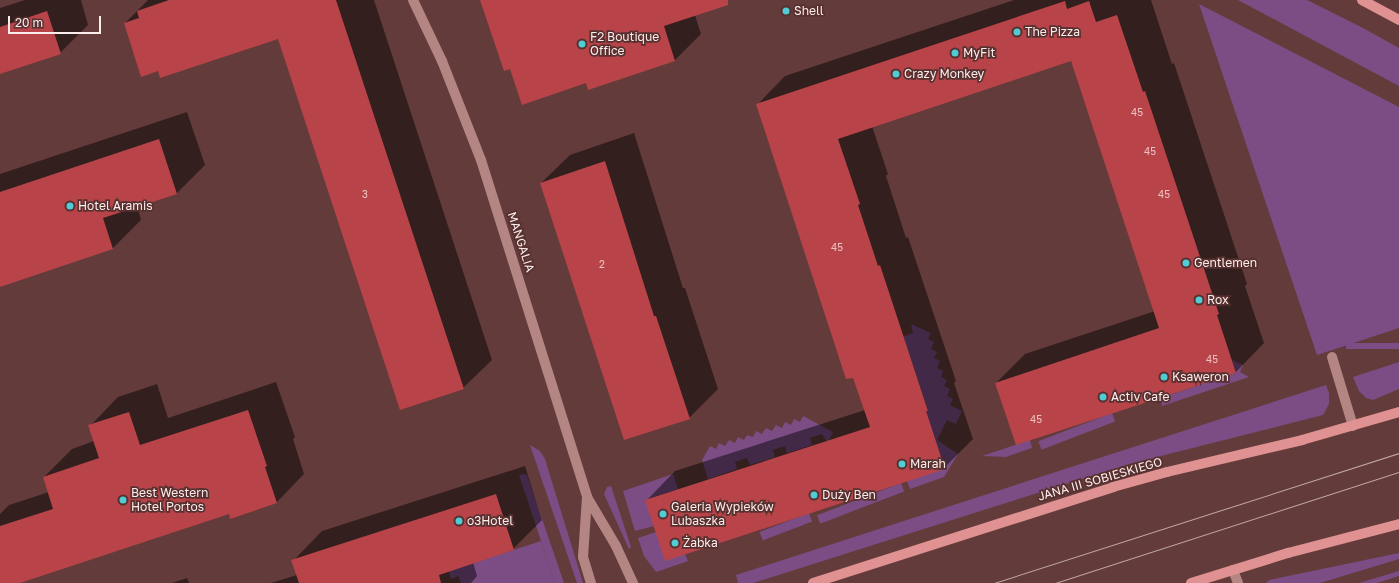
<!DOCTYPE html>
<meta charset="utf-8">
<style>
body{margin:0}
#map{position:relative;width:1399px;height:583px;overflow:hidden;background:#633b3a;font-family:"Golos Text",sans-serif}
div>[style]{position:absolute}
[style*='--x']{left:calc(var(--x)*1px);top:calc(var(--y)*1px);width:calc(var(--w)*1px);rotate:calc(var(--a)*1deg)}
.green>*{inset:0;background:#7c4d85;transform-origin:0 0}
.shadow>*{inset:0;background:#0007}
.building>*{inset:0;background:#b84449}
.minor>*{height:10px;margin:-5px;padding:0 5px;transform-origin:5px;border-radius:5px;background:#b38583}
.major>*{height:10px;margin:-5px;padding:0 5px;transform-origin:5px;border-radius:5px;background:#df9291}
.tram>*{height:1px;margin:-0.5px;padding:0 0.5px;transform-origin:0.5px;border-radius:0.5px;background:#c1a8a7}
.dots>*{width:11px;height:11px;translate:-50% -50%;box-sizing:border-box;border:2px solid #573030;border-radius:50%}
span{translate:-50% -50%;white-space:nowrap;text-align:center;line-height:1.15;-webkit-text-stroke:3.5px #573030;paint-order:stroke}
.number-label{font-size:10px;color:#ebc2c2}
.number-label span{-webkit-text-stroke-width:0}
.poi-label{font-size:12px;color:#fceceb}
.left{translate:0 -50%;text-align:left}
.street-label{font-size:12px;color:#fceceb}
.scale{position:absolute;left:8px;top:16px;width:93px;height:18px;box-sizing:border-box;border:2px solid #fceceb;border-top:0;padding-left:5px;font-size:12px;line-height:14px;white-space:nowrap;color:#fceceb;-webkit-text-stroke:3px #573030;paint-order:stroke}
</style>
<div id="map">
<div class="green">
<i style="clip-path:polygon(1238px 0,1307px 0,1365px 29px,1399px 48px,1399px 86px)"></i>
<i style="clip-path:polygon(1199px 4px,1399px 107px,1399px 328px,1317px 355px)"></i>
<i style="clip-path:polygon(911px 324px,931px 333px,928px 339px,934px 342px,931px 349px,937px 352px,934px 358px,940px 361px,937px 368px,943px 371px,941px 377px,947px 380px,944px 386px,950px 389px,947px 396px,953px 399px,950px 405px,962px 411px,956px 424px,947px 420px,937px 440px,958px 454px,944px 477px,910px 489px,907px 481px,926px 411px,928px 410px,910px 356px,902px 337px,913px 333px)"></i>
<i style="left:1399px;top:343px;width:6px;height:53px;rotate:90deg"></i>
<i style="clip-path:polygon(1232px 360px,1243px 365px,1240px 372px,1249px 377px,1162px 406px,1160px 398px,1236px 373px)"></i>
<i style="clip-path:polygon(1399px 362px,1399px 389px,1373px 400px,1366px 398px,1359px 391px,1353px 377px)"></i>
<i style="clip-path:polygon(1326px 385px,1329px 393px,1329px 404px,1323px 415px,1129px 464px,753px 583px,738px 583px,736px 575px)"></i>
<i style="left:1112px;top:413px;width:9px;height:79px;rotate:69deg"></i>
<i style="clip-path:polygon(803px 416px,833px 432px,828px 443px,822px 434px,810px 438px,812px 445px,787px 453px,785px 446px,773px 450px,775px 457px,750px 465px,747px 458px,735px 462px,737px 469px,708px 479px,702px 460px,710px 446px,716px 449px,719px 443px,725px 446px,729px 440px,735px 443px,738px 437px,744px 440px,747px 435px,753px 437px,756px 431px,762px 434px,766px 428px,772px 431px,776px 425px,782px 428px,785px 422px,791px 425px,794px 419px,800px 422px)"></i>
<i style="clip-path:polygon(1030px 440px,1032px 448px,1006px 457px,982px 456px)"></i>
<i style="clip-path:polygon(530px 445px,540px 451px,545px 459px,583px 583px,577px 583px)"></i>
<i style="clip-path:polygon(524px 474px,527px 475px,564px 583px,555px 583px,519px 475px)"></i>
<i style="clip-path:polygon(673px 474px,678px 489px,646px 500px,654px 526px,635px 531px,623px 491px)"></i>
<i style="left:901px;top:483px;width:9px;height:90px;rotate:69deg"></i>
<i style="clip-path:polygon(611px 486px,631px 547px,629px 549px,604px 494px,607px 487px)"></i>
<i style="left:809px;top:513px;width:9px;height:53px;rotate:69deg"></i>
<i style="clip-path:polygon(656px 532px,685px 554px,688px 561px,656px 572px,644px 556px,638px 538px)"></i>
<i style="clip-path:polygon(541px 541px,555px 583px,461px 583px,458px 576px,451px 579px,449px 571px)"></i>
<i style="clip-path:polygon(1399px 553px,1399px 559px,1320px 583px,1266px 583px,1269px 580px)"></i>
<i style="clip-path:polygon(1399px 571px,1399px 576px,1377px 583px,1359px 583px)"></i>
</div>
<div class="shadow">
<i style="clip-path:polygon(25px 0,81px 0,88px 25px,60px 53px,0 73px,0 8px)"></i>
<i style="clip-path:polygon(148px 0,374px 0,492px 360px,463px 388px,279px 37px,158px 70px,125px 23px)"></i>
<i style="clip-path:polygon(481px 0,710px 0,695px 15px,701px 34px,675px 60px,510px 68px)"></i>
<i style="clip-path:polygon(1014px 0,1151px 0,1172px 64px,1174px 63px,1247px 284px,1245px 286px,1264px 343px,1236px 372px,996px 383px,1025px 354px,1155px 311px,1071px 60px,872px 126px,888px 174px,886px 176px,906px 238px,908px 237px,956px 381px,954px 383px,973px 439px,944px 468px,647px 500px,675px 471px,865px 410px,757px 105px,785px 76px)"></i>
<i style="clip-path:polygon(187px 112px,205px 165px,177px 193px,137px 206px,141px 220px,113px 248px,0 286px,0 174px)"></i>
<i style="clip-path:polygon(634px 133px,683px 288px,685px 288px,718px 389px,689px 418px,541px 183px,570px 155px)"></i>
<i style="clip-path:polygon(276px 382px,295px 437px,293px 439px,304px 474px,276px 503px,230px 513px,16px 583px,0 583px,0 514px,9px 505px,49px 492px,44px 477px,72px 449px,94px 441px,90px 426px,118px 397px,157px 384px,168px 418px)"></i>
<i style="clip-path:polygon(525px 466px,542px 520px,513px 549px,473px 562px,477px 576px,471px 583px,271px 583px,297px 575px,293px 561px,322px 531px)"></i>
<i style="clip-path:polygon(187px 578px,189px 583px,172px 583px)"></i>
</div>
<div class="building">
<i style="clip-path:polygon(169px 0,336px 0,464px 389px,400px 410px,278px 39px,160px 78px,158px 71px,141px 77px,124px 23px,139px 18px,137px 11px)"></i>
<i style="clip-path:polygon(480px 0,728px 0,728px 5px,664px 26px,675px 61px,588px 90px,586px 83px,522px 105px,510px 69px,504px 71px)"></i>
<i style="clip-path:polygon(1065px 1px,1067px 9px,1089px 1px,1096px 22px,1117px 15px,1143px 92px,1145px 91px,1219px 314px,1217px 315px,1236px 373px,1016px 445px,995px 383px,1159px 328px,1071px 61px,838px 139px,860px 204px,858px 205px,878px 266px,880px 265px,928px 411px,926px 411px,945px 469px,665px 561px,645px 500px,870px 427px,853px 378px,846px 379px,756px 104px)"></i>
<i style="clip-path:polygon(47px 11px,61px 54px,0 74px,0 27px)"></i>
<i style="clip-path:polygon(159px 139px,177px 194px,103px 218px,113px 249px,0 287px,0 192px)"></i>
<i style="clip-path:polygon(605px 161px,654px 316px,656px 316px,690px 419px,624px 440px,540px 183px)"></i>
<i style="clip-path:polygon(248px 410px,267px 466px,265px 467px,277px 503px,230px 519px,229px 514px,20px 583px,0 583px,0 526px,53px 509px,43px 477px,99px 458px,88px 425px,129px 412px,140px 445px)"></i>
<i style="clip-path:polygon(496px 494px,514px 550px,439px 575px,441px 583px,299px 583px,291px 560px)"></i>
</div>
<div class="minor">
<i style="--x:413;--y:0;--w:68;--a:64.6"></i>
<i style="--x:442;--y:61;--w:106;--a:68.5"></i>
<i style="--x:481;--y:160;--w:353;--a:72.5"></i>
<i style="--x:587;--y:497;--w:57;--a:59.4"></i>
<i style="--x:616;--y:546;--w:41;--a:65.3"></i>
<i style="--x:1332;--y:357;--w:72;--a:73.1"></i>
<i style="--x:587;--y:497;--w:60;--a:93.8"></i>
<i style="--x:583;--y:557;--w:27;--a:73"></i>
<i style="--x:1233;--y:570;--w:14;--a:69"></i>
</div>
<div class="major">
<i style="--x:1362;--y:0;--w:42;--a:28.4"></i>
<i style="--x:813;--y:583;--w:315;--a:-17.7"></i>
<i style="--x:1113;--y:487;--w:56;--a:-15.5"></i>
<i style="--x:1167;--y:472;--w:139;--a:-13.3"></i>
<i style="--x:1302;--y:440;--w:101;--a:-16.1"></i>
<i style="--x:1191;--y:583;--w:102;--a:-17.2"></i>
<i style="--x:1288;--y:553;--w:115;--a:-14.6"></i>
</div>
<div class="tram">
<i style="--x:994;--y:583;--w:425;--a:-17.8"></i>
<i style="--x:1055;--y:583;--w:361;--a:-17.9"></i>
</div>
<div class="dots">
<i style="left:786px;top:11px;background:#51ccd4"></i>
<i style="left:1017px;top:32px;background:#51ccd4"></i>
<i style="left:582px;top:44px;background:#51ccd4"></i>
<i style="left:955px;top:53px;background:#51ccd4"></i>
<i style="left:896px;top:74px;background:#51ccd4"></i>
<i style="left:70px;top:206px;background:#51ccd4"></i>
<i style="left:1186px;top:263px;background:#51ccd4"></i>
<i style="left:1199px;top:300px;background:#51ccd4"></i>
<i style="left:1164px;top:377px;background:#51ccd4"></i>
<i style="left:1103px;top:397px;background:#51ccd4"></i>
<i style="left:902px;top:464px;background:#51ccd4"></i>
<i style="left:814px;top:495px;background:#51ccd4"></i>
<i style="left:123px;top:500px;background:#51ccd4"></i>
<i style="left:663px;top:514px;background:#51ccd4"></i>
<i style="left:459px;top:521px;background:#51ccd4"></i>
<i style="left:675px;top:543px;background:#51ccd4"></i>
</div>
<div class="number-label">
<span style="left:1137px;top:113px">45</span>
<span style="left:1150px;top:152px">45</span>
<span style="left:365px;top:195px">3</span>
<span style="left:1164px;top:195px">45</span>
<span style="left:837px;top:248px">45</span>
<span style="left:602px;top:265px">2</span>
<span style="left:1212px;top:360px">45</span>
<span style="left:1036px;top:420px">45</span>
</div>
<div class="poi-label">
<span class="left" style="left:794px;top:11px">Shell</span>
<span class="left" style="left:1025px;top:32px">The Pizza</span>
<span class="left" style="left:590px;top:44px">F2 Boutique<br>Office</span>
<span class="left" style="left:963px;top:53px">MyFit</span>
<span class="left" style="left:904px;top:74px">Crazy Monkey</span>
<span class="left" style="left:78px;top:206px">Hotel Aramis</span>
<span class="left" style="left:1194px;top:263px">Gentlemen</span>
<span class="left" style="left:1207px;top:300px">Rox</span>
<span class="left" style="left:1172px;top:377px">Ksaweron</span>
<span class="left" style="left:1111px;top:397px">Activ Cafe</span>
<span class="left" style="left:910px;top:464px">Marah</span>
<span class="left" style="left:131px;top:500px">Best Western<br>Hotel Portos</span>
<span class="left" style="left:822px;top:495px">Duży Ben</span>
<span class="left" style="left:671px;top:514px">Galeria Wypieków<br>Lubaszka</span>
<span class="left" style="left:467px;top:521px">o3Hotel</span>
<span class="left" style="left:683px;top:543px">Żabka</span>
</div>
<div class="street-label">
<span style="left:521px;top:242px;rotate:72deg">MANGALIA</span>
<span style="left:1100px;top:479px;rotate:-16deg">JANA III SOBIESKIEGO</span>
</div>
<div class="scale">20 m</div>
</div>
